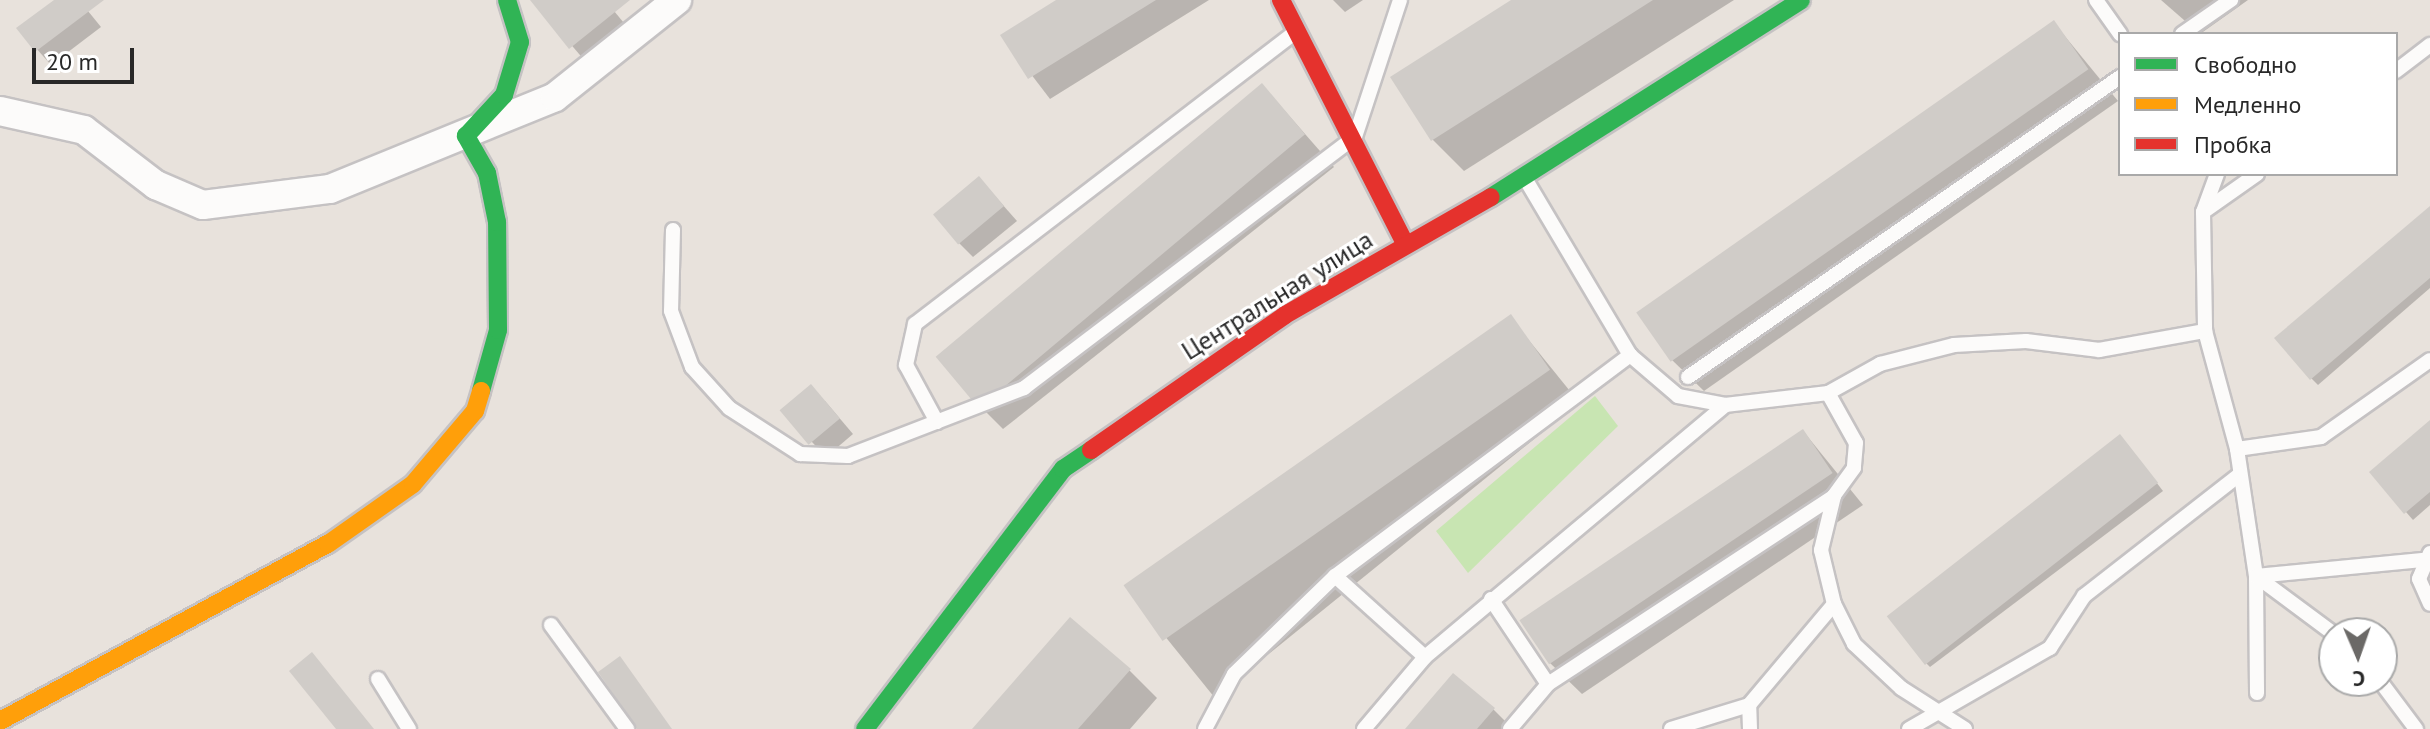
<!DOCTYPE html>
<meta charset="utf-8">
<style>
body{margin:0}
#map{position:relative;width:2430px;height:729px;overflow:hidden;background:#e8e2dc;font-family:"PT Sans",sans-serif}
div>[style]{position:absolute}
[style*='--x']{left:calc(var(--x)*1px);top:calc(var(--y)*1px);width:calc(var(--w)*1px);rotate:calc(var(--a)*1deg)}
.green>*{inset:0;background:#c8e5b2}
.shadow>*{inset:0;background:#0003;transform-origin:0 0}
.building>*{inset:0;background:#d0ccc8;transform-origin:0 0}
.roads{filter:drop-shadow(2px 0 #c5c2c3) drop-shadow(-2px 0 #c5c2c3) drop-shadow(0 2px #c5c2c3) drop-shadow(0 -2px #c5c2c3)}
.lane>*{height:14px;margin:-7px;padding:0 7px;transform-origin:7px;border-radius:7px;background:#fcfbfa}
.street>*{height:28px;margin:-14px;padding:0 14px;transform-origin:14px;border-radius:14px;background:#fcfbfa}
.fast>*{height:18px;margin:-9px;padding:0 9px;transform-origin:9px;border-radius:9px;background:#30b455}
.slow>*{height:18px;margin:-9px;padding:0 9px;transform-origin:9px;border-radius:9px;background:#ff9f0a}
.jam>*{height:18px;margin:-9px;padding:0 9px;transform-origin:9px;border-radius:9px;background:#e5322d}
span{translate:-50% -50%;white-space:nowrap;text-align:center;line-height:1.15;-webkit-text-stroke:6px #fff;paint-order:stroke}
.street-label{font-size:26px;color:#282828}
.legend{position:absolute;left:2118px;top:32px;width:280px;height:144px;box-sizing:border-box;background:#fff;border:2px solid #a9a9a9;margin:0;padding:10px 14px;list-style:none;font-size:24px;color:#282828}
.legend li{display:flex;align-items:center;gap:16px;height:40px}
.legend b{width:40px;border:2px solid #a9a9a9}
.north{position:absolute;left:2318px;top:617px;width:80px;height:80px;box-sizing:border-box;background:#fff;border:2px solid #a9a9a9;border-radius:50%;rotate:178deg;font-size:22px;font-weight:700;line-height:32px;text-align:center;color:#282828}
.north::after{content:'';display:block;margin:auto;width:28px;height:36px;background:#6b6967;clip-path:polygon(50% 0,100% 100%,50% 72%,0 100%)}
.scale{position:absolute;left:32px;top:48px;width:102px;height:36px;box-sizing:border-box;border:4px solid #282828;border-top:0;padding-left:10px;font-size:24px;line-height:28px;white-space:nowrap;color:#282828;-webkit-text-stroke:6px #fff;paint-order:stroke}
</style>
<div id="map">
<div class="green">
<i style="clip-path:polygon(1595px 396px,1618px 426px,1468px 573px,1436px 531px)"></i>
</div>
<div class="shadow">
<i style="clip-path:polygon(57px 0,79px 0,101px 27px,51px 65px,19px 29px)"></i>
<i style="clip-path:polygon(533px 0,605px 0,633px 34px,591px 68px)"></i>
<i style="clip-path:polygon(1059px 0,1209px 0,1050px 99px,1002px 36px)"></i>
<i style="clip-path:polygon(1333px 0,1363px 0,1345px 12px)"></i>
<i style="clip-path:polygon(1515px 0,1734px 0,1464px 171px,1433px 140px,1393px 78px)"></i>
<i style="clip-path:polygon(2161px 0,2248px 0,2200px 34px)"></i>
<i style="clip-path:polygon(2054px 23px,2118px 101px,1704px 391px,1672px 360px)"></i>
<i style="clip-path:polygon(1262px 85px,1334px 167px,1003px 429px,971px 397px)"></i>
<i style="clip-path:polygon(979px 178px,1017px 221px,973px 257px,959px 243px)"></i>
<i style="clip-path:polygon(2430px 209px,2430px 288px,2318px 385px,2311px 378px)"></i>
<i style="left:1510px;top:317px;width:110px;height:469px;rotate:51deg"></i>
<i style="clip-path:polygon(825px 401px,853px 434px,826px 457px,783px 411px)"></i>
<i style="clip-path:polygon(2430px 423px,2430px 505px,2413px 520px,2371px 472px)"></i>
<i style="clip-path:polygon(1803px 431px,1863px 505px,1582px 694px,1550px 663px)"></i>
<i style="clip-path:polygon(2127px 444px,2163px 491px,1930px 667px,1923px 660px)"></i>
<i style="clip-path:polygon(1129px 670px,1157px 698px,1130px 729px,975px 729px)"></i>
<i style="clip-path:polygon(1493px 709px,1513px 729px,1408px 729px)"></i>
</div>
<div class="building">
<i style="clip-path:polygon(54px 0,104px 0,35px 52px,16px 28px)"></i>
<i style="clip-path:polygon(530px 0,630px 0,569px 49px)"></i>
<i style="clip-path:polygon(1056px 0,1156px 0,1028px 79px,1000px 35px)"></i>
<i style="clip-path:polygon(1511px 0,1653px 0,1431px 141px,1390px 77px)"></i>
<i style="left:2054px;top:20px;width:60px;height:510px;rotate:55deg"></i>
<i style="left:1262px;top:83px;width:67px;height:426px;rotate:50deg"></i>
<i style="left:979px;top:176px;width:39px;height:60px;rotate:50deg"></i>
<i style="clip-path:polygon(2430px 206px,2430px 278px,2310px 380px,2274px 338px)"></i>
<i style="left:1511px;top:314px;width:68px;height:473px;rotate:55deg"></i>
<i style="left:811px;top:384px;width:45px;height:41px;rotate:50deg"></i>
<i style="clip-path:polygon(2430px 420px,2430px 492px,2404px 514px,2369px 472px)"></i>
<i style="left:1803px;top:429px;width:53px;height:342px;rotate:56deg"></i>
<i style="left:2120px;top:434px;width:62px;height:296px;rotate:52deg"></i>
<i style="clip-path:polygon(1070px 617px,1131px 669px,1078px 729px,972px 729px)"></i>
<i style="clip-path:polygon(312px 652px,374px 729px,336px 729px,289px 671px)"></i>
<i style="clip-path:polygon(620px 656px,672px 729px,637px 729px,598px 672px)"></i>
<i style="clip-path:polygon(1453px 673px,1495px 708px,1477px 729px,1405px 729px)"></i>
</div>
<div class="roads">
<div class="lane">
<i style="--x:2096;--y:0;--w:42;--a:54.8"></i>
<i style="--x:2182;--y:34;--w:60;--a:-34.8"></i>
<i style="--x:2396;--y:71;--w:43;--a:-37.4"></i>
<i style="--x:2217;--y:174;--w:40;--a:110.2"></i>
<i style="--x:2203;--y:212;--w:119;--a:89"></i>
<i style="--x:2205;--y:331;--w:122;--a:74.8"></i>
<i style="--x:2237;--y:449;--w:128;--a:81.5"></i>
<i style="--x:2256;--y:576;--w:117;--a:89.5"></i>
<i style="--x:1526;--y:180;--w:204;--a:59.3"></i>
<i style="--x:1630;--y:355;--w:63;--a:40.5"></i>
<i style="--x:1678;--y:396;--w:48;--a:10.8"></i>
<i style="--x:1725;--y:405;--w:104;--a:-6.6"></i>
<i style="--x:1828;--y:393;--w:60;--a:-29.1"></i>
<i style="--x:1880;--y:364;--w:76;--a:-14.4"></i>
<i style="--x:1954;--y:345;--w:72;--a:-3.2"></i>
<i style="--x:2026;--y:341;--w:74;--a:7"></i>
<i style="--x:2099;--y:350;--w:108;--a:-10.2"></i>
<i style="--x:2203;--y:212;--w:66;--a:-35.1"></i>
<i style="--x:673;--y:230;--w:81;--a:91.4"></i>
<i style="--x:671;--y:311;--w:60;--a:69.4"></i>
<i style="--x:692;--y:367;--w:55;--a:47.9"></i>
<i style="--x:729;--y:408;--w:85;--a:32.9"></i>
<i style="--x:800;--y:454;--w:48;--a:2.4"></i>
<i style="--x:848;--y:456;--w:189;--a:-21.1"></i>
<i style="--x:1024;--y:388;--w:415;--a:-37.2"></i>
<i style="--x:1355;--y:137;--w:144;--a:-71.8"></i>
<i style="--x:1688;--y:377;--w:526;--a:-34.78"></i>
<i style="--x:1828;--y:393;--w:57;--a:60.8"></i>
<i style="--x:1856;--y:443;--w:25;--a:95"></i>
<i style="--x:1854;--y:468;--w:34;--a:126"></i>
<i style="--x:1834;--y:496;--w:56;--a:103.5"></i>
<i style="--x:1821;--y:550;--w:56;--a:76.5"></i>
<i style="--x:1834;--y:604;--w:45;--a:63.4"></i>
<i style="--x:1854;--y:644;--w:64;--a:43.1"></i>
<i style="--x:1901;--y:688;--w:76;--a:32.6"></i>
<i style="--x:937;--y:422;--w:65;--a:-118.5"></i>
<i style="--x:906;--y:365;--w:42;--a:-77.6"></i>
<i style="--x:915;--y:324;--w:479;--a:-37.5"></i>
<i style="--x:2237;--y:449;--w:85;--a:-8.1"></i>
<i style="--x:2321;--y:437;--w:133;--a:-35.2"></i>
<i style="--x:2430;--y:553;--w:28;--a:113"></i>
<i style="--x:2419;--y:579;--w:27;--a:66"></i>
<i style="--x:1335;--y:576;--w:121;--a:42"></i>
<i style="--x:2256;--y:576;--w:167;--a:-5.5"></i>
<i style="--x:2256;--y:576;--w:97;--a:36.6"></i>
<i style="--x:1491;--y:599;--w:102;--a:56.2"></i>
<i style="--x:551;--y:625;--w:129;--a:53.8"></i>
<i style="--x:378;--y:679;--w:59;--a:58.2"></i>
<i style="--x:2380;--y:681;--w:60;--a:53.1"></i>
<i style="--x:1205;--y:729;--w:62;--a:-62.2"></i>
<i style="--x:1234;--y:674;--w:141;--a:-44.1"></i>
<i style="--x:1335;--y:576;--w:369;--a:-36.8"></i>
<i style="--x:1364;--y:729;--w:94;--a:-49.7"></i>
<i style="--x:1425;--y:657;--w:392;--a:-40"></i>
<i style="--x:1510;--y:729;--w:59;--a:-49.8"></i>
<i style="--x:1548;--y:684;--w:342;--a:-33.3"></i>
<i style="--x:1671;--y:729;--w:82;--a:-17.1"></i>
<i style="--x:1750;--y:729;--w:24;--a:-92"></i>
<i style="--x:1749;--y:705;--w:132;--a:-49.9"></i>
<i style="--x:1909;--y:729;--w:163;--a:-29.9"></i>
<i style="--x:2050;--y:648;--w:62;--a:-56.8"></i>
<i style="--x:2084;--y:596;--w:197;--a:-38"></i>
</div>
<div class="street">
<i style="--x:0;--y:111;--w:86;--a:12.7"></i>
<i style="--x:84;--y:130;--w:91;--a:37.4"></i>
<i style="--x:156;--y:185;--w:51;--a:23.1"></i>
<i style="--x:203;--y:205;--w:128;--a:-7.2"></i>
<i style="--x:330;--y:189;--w:243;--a:-22.2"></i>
<i style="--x:555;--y:97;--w:156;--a:-38.5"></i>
</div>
<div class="fast">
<i style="--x:1491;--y:197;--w:367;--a:-32.4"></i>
<i style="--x:481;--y:391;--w:63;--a:-74.4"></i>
<i style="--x:498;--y:330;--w:108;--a:-90.5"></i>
<i style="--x:497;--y:222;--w:50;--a:-101.5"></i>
<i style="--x:487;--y:173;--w:43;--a:-119.6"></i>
<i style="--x:466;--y:136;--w:56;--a:-47.2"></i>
<i style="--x:504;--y:95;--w:55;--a:-73.2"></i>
<i style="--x:520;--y:42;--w:44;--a:-107.2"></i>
<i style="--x:865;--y:729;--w:327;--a:-52.7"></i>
<i style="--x:1063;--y:469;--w:34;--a:-34"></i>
</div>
<div class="slow">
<i style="--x:0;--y:721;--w:373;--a:-28.4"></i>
<i style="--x:328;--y:544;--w:104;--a:-35.2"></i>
<i style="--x:413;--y:484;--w:96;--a:-49.7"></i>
<i style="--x:475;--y:411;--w:21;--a:-73"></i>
</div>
<div class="jam">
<i style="--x:1281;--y:0;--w:275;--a:63"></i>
<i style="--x:1091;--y:450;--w:236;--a:-34.8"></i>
<i style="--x:1285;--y:315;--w:237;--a:-29.8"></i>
</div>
</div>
<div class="street-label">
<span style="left:1277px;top:295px;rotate:-32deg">Центральная улица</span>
</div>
<ul class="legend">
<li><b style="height:10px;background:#30b455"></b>Свободно</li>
<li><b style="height:10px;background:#ff9f0a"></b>Медленно</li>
<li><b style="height:10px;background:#e5322d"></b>Пробка</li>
</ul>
<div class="north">С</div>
<div class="scale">20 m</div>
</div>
